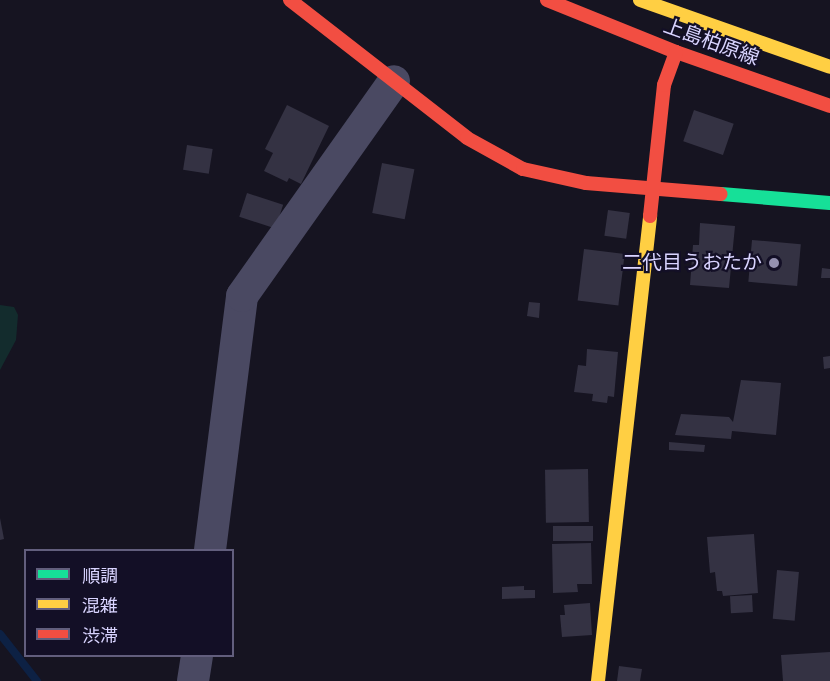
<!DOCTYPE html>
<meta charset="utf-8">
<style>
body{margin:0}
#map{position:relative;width:830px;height:681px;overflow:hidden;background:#161421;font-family:"Sofia Sans Condensed","Noto Sans JP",sans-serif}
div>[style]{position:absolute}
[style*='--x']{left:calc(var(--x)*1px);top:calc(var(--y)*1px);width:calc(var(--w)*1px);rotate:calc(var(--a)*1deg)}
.green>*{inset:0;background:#132c2d}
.stream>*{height:8px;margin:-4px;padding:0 4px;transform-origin:4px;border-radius:4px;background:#0d2144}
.building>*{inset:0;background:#343243;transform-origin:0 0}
.street>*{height:32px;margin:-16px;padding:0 16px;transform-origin:16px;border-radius:16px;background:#4a4962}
.fast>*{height:14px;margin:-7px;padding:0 7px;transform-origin:7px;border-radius:7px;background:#16e098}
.slow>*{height:14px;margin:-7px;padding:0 7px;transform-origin:7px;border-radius:7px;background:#ffcf43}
.jam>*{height:14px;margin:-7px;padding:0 7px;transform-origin:7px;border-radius:7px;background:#f24e42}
.dots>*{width:16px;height:16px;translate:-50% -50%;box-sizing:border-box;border:3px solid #130f26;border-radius:50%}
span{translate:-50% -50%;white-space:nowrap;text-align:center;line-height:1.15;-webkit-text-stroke:4.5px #130f26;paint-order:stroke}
.street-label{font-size:20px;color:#d9d4ff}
.poi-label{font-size:20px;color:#d9d4ff}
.right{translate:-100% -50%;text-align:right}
.legend{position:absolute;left:24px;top:549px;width:210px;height:108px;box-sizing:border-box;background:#130f26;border:2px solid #625e7d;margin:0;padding:8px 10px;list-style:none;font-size:18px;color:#d9d4ff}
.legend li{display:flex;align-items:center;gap:12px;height:30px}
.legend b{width:30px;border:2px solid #625e7d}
</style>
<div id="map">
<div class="green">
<i style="clip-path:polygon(0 305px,14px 307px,18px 315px,16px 340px,0 370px)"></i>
</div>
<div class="stream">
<i style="--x:0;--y:634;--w:60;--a:51.8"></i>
</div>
<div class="building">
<i style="clip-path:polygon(287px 105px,329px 126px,301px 184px,289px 178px,287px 182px,264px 171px,273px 153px,265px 149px)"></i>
<i style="left:694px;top:110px;width:42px;height:33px;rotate:19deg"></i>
<i style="left:187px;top:145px;width:26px;height:25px;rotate:9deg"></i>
<i style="left:382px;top:163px;width:33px;height:51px;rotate:11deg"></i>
<i style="left:247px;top:193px;width:38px;height:25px;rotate:18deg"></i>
<i style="left:608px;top:210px;width:22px;height:26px;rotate:8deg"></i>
<i style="clip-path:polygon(700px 223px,735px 226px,729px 288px,690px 285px,693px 245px,699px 245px)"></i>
<i style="left:752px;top:240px;width:49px;height:42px;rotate:5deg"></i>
<i style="left:584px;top:249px;width:41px;height:52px;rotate:7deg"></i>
<i style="clip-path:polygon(822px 268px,830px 269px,830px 278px,821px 278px)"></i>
<i style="clip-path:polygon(529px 302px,540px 303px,539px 318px,527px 316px)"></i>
<i style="clip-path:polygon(587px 349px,618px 352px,614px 397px,608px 396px,607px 403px,592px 401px,593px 394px,574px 392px,578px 365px,586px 366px)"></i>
<i style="clip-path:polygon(830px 356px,830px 368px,824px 369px,823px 357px)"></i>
<i style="clip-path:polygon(741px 380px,781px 383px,776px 435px,732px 431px,731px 439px,675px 435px,681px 414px,729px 417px,733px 422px)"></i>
<i style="clip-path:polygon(669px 442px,705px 445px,704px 452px,669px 450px)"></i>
<i style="left:588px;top:469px;width:53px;height:43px;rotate:89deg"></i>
<i style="clip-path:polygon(0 518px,4px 539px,0 540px)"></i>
<i style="left:593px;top:526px;width:15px;height:40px;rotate:90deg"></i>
<i style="clip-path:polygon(754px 534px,758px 593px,723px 596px,722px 591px,717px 591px,715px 572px,710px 573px,707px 537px)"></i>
<i style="clip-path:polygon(591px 543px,592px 584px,577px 584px,578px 592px,553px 593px,552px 544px)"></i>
<i style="left:777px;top:570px;width:22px;height:49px;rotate:5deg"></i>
<i style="clip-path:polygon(524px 586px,524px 590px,535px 590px,535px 598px,502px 599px,502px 587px)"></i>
<i style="left:752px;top:595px;width:17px;height:22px;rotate:87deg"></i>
<i style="clip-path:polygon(590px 603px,592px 635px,562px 637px,560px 615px,565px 615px,564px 605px)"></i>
<i style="clip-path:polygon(830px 652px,830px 681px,783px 681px,781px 655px)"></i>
<i style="clip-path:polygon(619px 666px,642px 669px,640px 681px,617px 681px)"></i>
</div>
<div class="street">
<i style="--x:210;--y:550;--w:256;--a:-82.8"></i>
<i style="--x:242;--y:296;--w:263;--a:-54.7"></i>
<i style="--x:193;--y:681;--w:25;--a:-81"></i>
</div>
<div class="fast">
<i style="--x:721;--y:194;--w:109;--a:4.7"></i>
</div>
<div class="slow">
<i style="--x:640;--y:0;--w:201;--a:19.4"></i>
<i style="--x:598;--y:681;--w:468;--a:-83.6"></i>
</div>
<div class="jam">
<i style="--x:290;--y:0;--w:224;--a:37.9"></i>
<i style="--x:467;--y:138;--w:64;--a:29"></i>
<i style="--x:523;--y:169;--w:65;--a:12.5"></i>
<i style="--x:586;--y:183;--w:135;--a:4.7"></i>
<i style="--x:547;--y:0;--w:139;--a:22"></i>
<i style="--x:676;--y:52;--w:163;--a:19.3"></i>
<i style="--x:650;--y:216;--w:132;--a:-83.9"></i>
<i style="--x:664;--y:85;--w:35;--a:-70"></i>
</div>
<div class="dots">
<i style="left:774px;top:263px;background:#9591b1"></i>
</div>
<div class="street-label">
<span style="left:711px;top:43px;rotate:20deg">上島柏原線</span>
</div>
<div class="poi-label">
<span class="right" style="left:762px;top:263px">二代目うおたか</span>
</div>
<ul class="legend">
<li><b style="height:8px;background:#16e098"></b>順調</li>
<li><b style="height:8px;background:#ffcf43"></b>混雑</li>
<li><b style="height:8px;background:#f24e42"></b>渋滞</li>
</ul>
</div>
